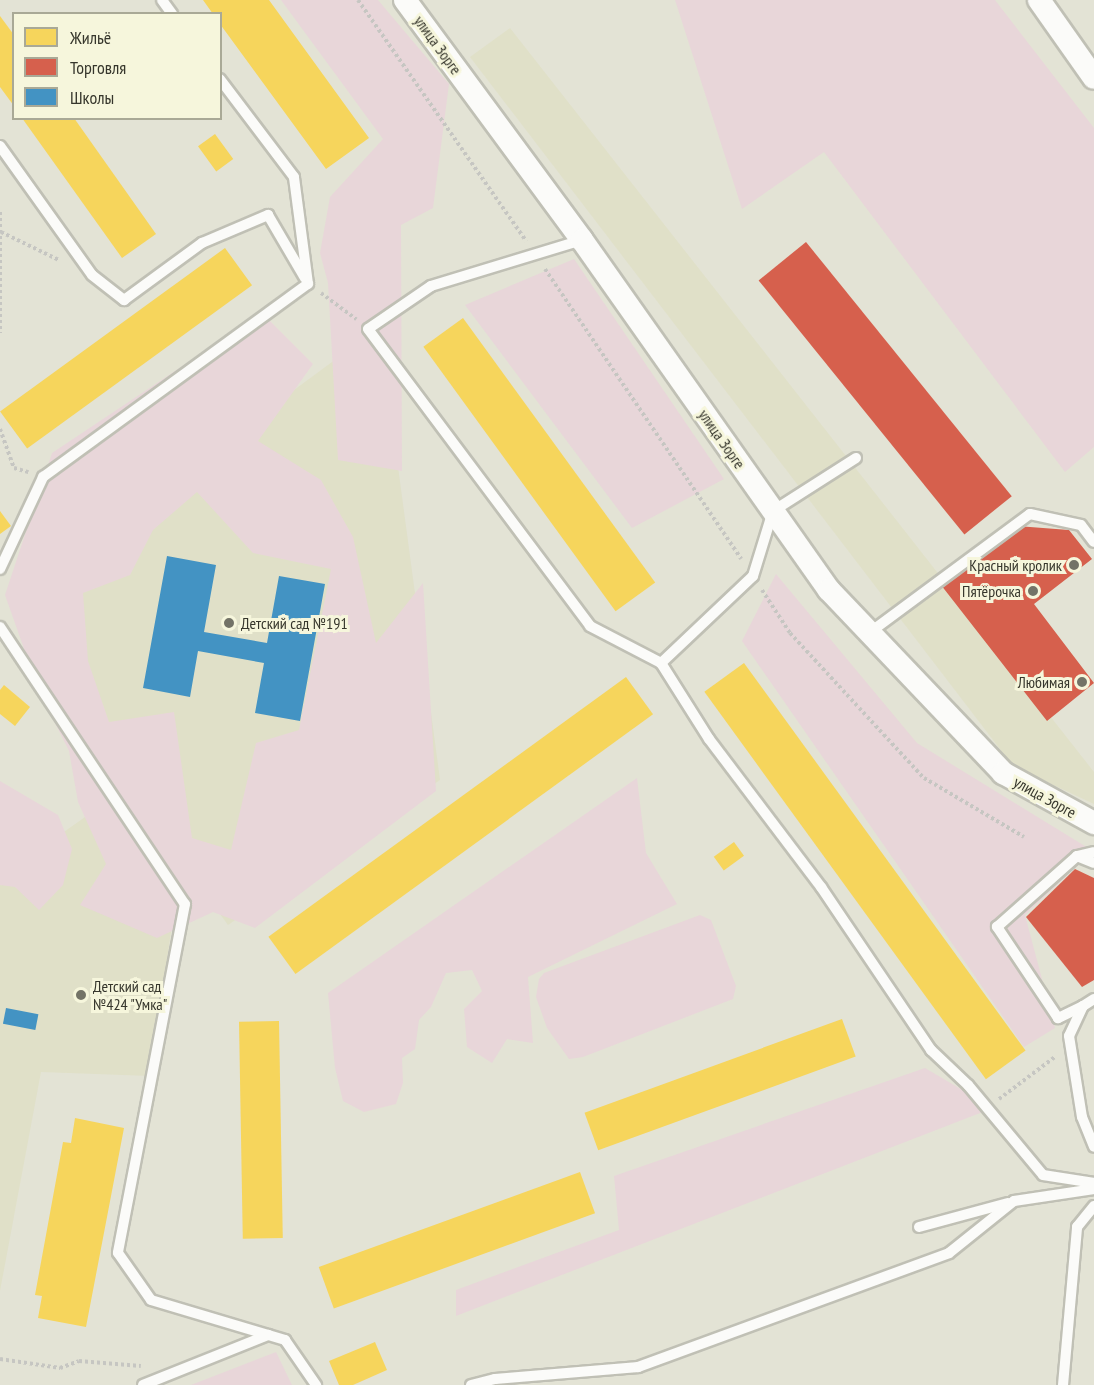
<!DOCTYPE html>
<meta charset="utf-8">
<style>
body{margin:0}
#map{position:relative;width:1094px;height:1385px;overflow:hidden;background:#e3e3d5;font-family:"PT Sans Narrow",sans-serif}
div>[style]{position:absolute}
[style*='--x']{left:calc(var(--x)*1px);top:calc(var(--y)*1px);width:calc(var(--w)*1px);rotate:calc(var(--a)*1deg)}
.built>*{inset:0;background:#e0e0c8}
.green>*{inset:0;background:#e8d6d9}
.homes>*{inset:0;background:#f6d55c;transform-origin:0 0}
.shops>*{inset:0;background:#d6604d;transform-origin:0 0}
.schools>*{inset:0;background:#4393c3;transform-origin:0 0}
.path>*{height:4px;margin-top:-2px;transform-origin:0;background:repeating-linear-gradient(90deg,#c6c6c2 0 3px,transparent 0 6px)}
.roads{filter:drop-shadow(2px 0 #c0c0b5) drop-shadow(-2px 0 #c0c0b5) drop-shadow(0 2px #c0c0b5) drop-shadow(0 -2px #c0c0b5)}
.service>*{height:10px;margin:-5px;padding:0 5px;transform-origin:5px;border-radius:5px;background:#fbfbf9}
.minor>*{height:22px;margin:-11px;padding:0 11px;transform-origin:11px;border-radius:11px;background:#fbfbf9}
.dots>*{width:16px;height:16px;translate:-50% -50%;box-sizing:border-box;border:3px solid #f6f6dc;border-radius:50%}
span{translate:-50% -50%;white-space:nowrap;text-align:center;line-height:1.15;-webkit-text-stroke:6px #f6f6dc;paint-order:stroke}
.street-label{font-size:16px;color:#36362c}
.poi-label{font-size:16px;color:#36362c}
.right{translate:-100% -50%;text-align:right}
.left{translate:0 -50%;text-align:left}
.legend{position:absolute;left:12px;top:12px;width:210px;height:108px;box-sizing:border-box;background:#f6f6dc;border:2px solid #a9a996;margin:0;padding:8px 10px;list-style:none;font-size:18px;color:#36362c}
.legend li{display:flex;align-items:center;gap:12px;height:30px}
.legend b{width:30px;border:2px solid #a9a996}
</style>
<div id="map">
<div class="built">
<i style="clip-path:polygon(510px 28px,1094px 772px,1094px 804px,1013px 766px,470px 57px)"></i>
<i style="clip-path:polygon(351px 348px,394px 437px,440px 780px,228px 925px,41px 666px,38px 579px)"></i>
<i style="clip-path:polygon(95px 810px,173px 918px,150px 1076px,41px 1072px,0 1291px,0 877px)"></i>
</div>
<div class="green">
<i style="clip-path:polygon(281px 0,378px 0,449px 84px,433px 208px,401px 225px,402px 471px,338px 460px,328px 283px,320px 253px,330px 197px,383px 139px)"></i>
<i style="clip-path:polygon(675px 0,995px 0,1094px 128px,1094px 447px,1065px 472px,824px 152px,742px 209px)"></i>
<i style="clip-path:polygon(574px 259px,724px 479px,632px 528px,465px 305px)"></i>
<i style="clip-path:polygon(evenodd,262px 313px,313px 364px,258px 441px,321px 480px,353px 537px,376px 643px,423px 583px,436px 791px,255px 928px,213px 912px,157px 938px,80px 905px,106px 864px,78px 802px,69px 751px,39px 691px,5px 595px,52px 453px,262px 313px,197px 492px,253px 553px,331px 569px,299px 730px,256px 743px,231px 850px,192px 838px,174px 712px,109px 722px,88px 661px,83px 593px,130px 575px,153px 530px,197px 492px)"></i>
<i style="clip-path:polygon(776px 574px,917px 743px,1093px 851px,1025px 915px,1055px 1028px,1024px 1047px,742px 641px)"></i>
<i style="clip-path:polygon(637px 778px,646px 853px,677px 904px,528px 977px,533px 1043px,507px 1039px,492px 1063px,467px 1047px,464px 1009px,482px 991px,472px 970px,446px 973px,431px 1007px,419px 1020px,415px 1049px,402px 1058px,403px 1083px,396px 1104px,364px 1112px,343px 1101px,335px 1068px,328px 993px)"></i>
<i style="clip-path:polygon(0 781px,58px 815px,72px 849px,63px 885px,39px 910px,15px 887px,0 885px)"></i>
<i style="clip-path:polygon(700px 915px,711px 920px,736px 986px,733px 999px,583px 1057px,569px 1059px,547px 1028px,536px 997px,539px 979px,544px 973px)"></i>
<i style="clip-path:polygon(925px 1068px,993px 1108px,456px 1316px,456px 1290px,619px 1230px,614px 1176px)"></i>
<i style="clip-path:polygon(276px 1352px,292px 1385px,191px 1385px)"></i>
</div>
<div class="homes">
<i style="clip-path:polygon(203px 0,269px 0,369px 138px,326px 169px,220px 24px,220px 14px,213px 14px)"></i>
<i style="clip-path:polygon(0 16px,14px 35px,14px 106px,0 87px)"></i>
<i style="clip-path:polygon(22px 118px,74px 118px,156px 234px,122px 258px)"></i>
<i style="left:215px;top:134px;width:31px;height:21px;rotate:54deg"></i>
<i style="left:225px;top:248px;width:46px;height:278px;rotate:54deg"></i>
<i style="left:463px;top:318px;width:327px;height:49px;rotate:54deg"></i>
<i style="clip-path:polygon(0 511px,11px 526px,0 534px)"></i>
<i style="left:744px;top:663px;width:479px;height:49px;rotate:54deg"></i>
<i style="left:626px;top:677px;width:46px;height:442px;rotate:54deg"></i>
<i style="clip-path:polygon(4px 685px,30px 707px,15px 726px,0 714px,0 690px)"></i>
<i style="left:734px;top:842px;width:17px;height:25px;rotate:54deg"></i>
<i style="left:842px;top:1019px;width:40px;height:274px;rotate:70deg"></i>
<i style="left:279px;top:1021px;width:217px;height:40px;rotate:89deg"></i>
<i style="clip-path:polygon(75px 1118px,124px 1128px,86px 1327px,38px 1318px,42px 1296px,35px 1295px,63px 1142px,71px 1143px)"></i>
<i style="left:580px;top:1172px;width:44px;height:278px;rotate:70deg"></i>
<i style="clip-path:polygon(375px 1342px,387px 1370px,353px 1385px,339px 1385px,329px 1361px)"></i>
</div>
<div class="shops">
<i style="left:806px;top:242px;width:327px;height:61px;rotate:51deg"></i>
<i style="clip-path:polygon(1017px 526px,1069px 530px,1092px 559px,1034px 604px,1094px 683px,1047px 721px,941px 585px)"></i>
<i style="clip-path:polygon(1075px 869px,1094px 878px,1094px 980px,1082px 987px,1026px 917px)"></i>
</div>
<div class="schools">
<i style="clip-path:polygon(167px 556px,216px 565px,204px 632px,267px 643px,279px 576px,325px 584px,300px 721px,255px 713px,264px 663px,198px 651px,190px 697px,143px 688px)"></i>
<i style="left:6px;top:1008px;width:33px;height:16px;rotate:11deg"></i>
</div>
<div class="path">
<i style="--x:358;--y:0;--w:294;--a:55.1"></i>
<i style="--x:0;--y:212;--w:121;--a:90"></i>
<i style="--x:1;--y:232;--w:64;--a:25.8"></i>
<i style="--x:545;--y:269;--w:350;--a:55.9"></i>
<i style="--x:321;--y:293;--w:44;--a:36.6"></i>
<i style="--x:0;--y:429;--w:41;--a:70.3"></i>
<i style="--x:14;--y:468;--w:15;--a:16"></i>
<i style="--x:762;--y:590;--w:51;--a:56.9"></i>
<i style="--x:790;--y:633;--w:197;--a:47.3"></i>
<i style="--x:924;--y:778;--w:116;--a:30.5"></i>
<i style="--x:999;--y:1099;--w:70;--a:-36.9"></i>
<i style="--x:0;--y:1359;--w:61;--a:8.5"></i>
<i style="--x:60;--y:1368;--w:20;--a:-20"></i>
<i style="--x:79;--y:1361;--w:62;--a:4.6"></i>
</div>
<div class="roads">
<div class="service">
<i style="--x:162;--y:0;--w:17;--a:54"></i>
<i style="--x:0;--y:146;--w:158;--a:54.5"></i>
<i style="--x:92;--y:275;--w:41;--a:38"></i>
<i style="--x:124;--y:300;--w:97;--a:-36.2"></i>
<i style="--x:202;--y:243;--w:72;--a:-23"></i>
<i style="--x:268;--y:215;--w:73;--a:59.6"></i>
<i style="--x:582;--y:240;--w:158;--a:163.1"></i>
<i style="--x:431;--y:286;--w:76;--a:145.7"></i>
<i style="--x:368;--y:329;--w:371;--a:53.2"></i>
<i style="--x:590;--y:626;--w:80;--a:27.5"></i>
<i style="--x:856;--y:458;--w:98;--a:147.4"></i>
<i style="--x:773;--y:511;--w:68;--a:107.1"></i>
<i style="--x:753;--y:576;--w:127;--a:136.6"></i>
<i style="--x:661;--y:663;--w:90;--a:57.7"></i>
<i style="--x:709;--y:739;--w:186;--a:52.9"></i>
<i style="--x:821;--y:887;--w:197;--a:56"></i>
<i style="--x:931;--y:1050;--w:51;--a:43.4"></i>
<i style="--x:968;--y:1085;--w:117;--a:50.2"></i>
<i style="--x:1043;--y:1175;--w:52;--a:8.9"></i>
<i style="--x:0;--y:569;--w:102;--a:-64.9"></i>
<i style="--x:43;--y:477;--w:328;--a:-36.1"></i>
<i style="--x:308;--y:284;--w:108;--a:-97.5"></i>
<i style="--x:294;--y:177;--w:123;--a:-127.1"></i>
<i style="--x:0;--y:627;--w:333;--a:56.3"></i>
<i style="--x:185;--y:904;--w:355;--a:100.9"></i>
<i style="--x:118;--y:1253;--w:57;--a:54.9"></i>
<i style="--x:151;--y:1300;--w:140;--a:16.6"></i>
<i style="--x:285;--y:1340;--w:55;--a:55.4"></i>
<i style="--x:869;--y:633;--w:200;--a:-36.5"></i>
<i style="--x:1030;--y:514;--w:52;--a:12.2"></i>
<i style="--x:1081;--y:525;--w:21;--a:53"></i>
<i style="--x:1077;--y:856;--w:18;--a:22"></i>
<i style="--x:1094;--y:999;--w:13;--a:148"></i>
<i style="--x:1083;--y:1006;--w:33;--a:115"></i>
<i style="--x:1069;--y:1036;--w:82;--a:80.9"></i>
<i style="--x:1082;--y:1117;--w:32;--a:68"></i>
<i style="--x:1083;--y:1006;--w:28;--a:154"></i>
<i style="--x:1058;--y:1018;--w:110;--a:-123.8"></i>
<i style="--x:997;--y:927;--w:107;--a:-41.6"></i>
<i style="--x:1077;--y:856;--w:17;--a:-13"></i>
<i style="--x:919;--y:1227;--w:92;--a:-15.1"></i>
<i style="--x:143;--y:1385;--w:135;--a:-21.8"></i>
<i style="--x:471;--y:1385;--w:25;--a:-14"></i>
<i style="--x:495;--y:1379;--w:144;--a:-4.8"></i>
<i style="--x:638;--y:1367;--w:331;--a:-20.1"></i>
<i style="--x:949;--y:1253;--w:83;--a:-38.7"></i>
<i style="--x:1014;--y:1201;--w:81;--a:-8.5"></i>
<i style="--x:1063;--y:1385;--w:159;--a:-84.9"></i>
<i style="--x:1077;--y:1227;--w:27;--a:-51"></i>
</div>
<div class="minor">
<i style="--x:405;--y:0;--w:298;--a:53.6"></i>
<i style="--x:582;--y:240;--w:428;--a:54.8"></i>
<i style="--x:829;--y:590;--w:253;--a:46.4"></i>
<i style="--x:1003;--y:773;--w:104;--a:28.8"></i>
<i style="--x:1039;--y:0;--w:95;--a:54.8"></i>
</div>
</div>
<div class="dots">
<i style="left:1074px;top:565px;background:#737367"></i>
<i style="left:1033px;top:591px;background:#737367"></i>
<i style="left:229px;top:623px;background:#737367"></i>
<i style="left:1082px;top:682px;background:#737367"></i>
<i style="left:81px;top:995px;background:#737367"></i>
</div>
<div class="street-label">
<span style="left:438px;top:45px;rotate:54deg">улица Зорге</span>
<span style="left:722px;top:439px;rotate:55deg">улица Зорге</span>
<span style="left:1045px;top:797px;rotate:29deg">улица Зорге</span>
</div>
<div class="poi-label">
<span class="right" style="left:1062px;top:565px">Красный кролик</span>
<span class="right" style="left:1021px;top:591px">Пятёрочка</span>
<span class="left" style="left:241px;top:623px">Детский сад №191</span>
<span class="right" style="left:1070px;top:682px">Любимая</span>
<span class="left" style="left:93px;top:995px">Детский сад<br>№424 "Умка"</span>
</div>
<ul class="legend">
<li><b style="height:16px;background:#f6d55c"></b>Жильё</li>
<li><b style="height:16px;background:#d6604d"></b>Торговля</li>
<li><b style="height:16px;background:#4393c3"></b>Школы</li>
</ul>
</div>
